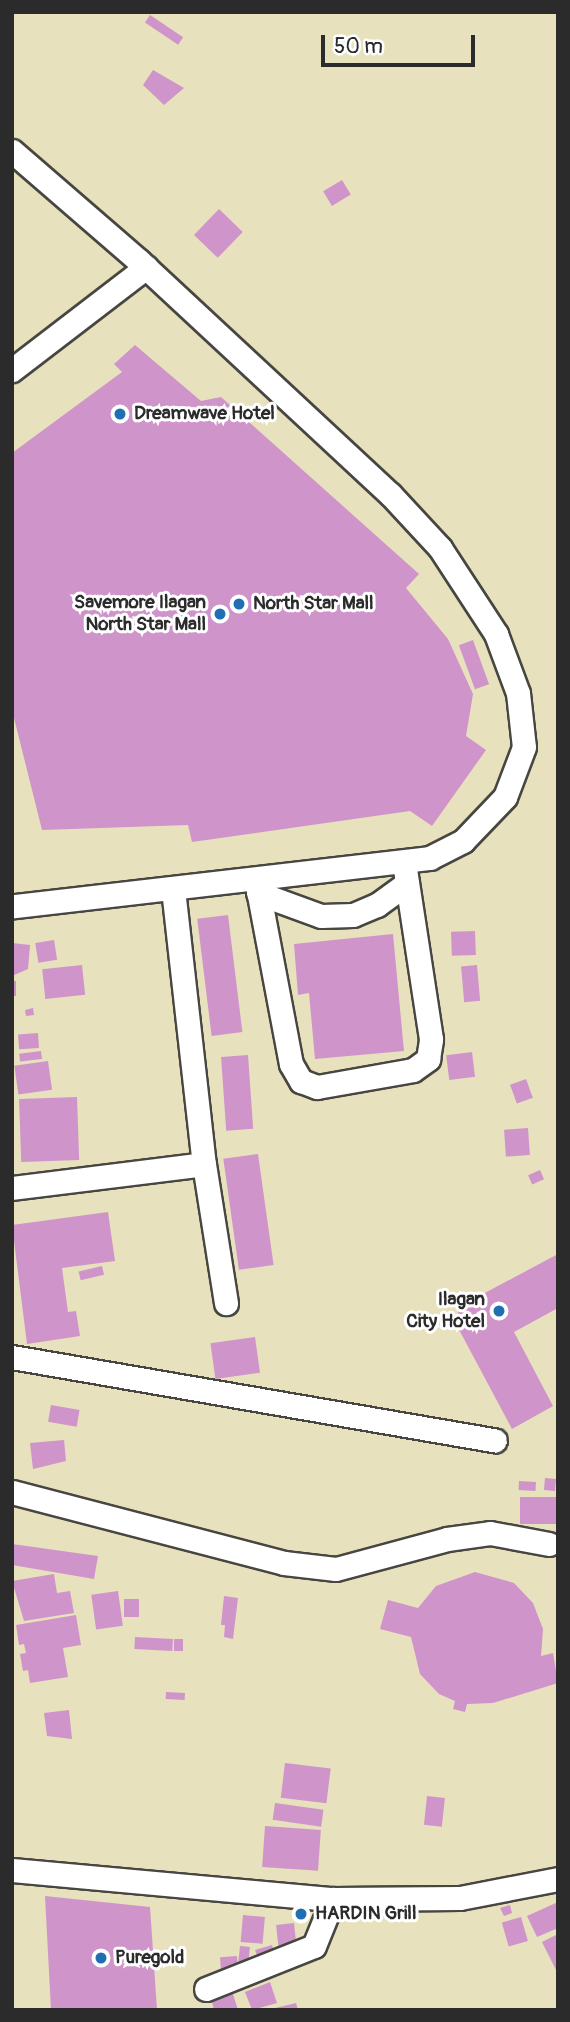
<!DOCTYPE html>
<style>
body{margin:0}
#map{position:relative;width:570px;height:2022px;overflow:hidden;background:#e8e1bd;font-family:Pangolin,sans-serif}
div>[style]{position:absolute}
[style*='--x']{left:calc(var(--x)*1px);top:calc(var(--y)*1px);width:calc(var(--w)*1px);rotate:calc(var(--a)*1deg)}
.building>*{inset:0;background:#cf94ca;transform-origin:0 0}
.roads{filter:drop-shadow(2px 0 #474641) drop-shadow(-2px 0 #474641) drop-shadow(0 2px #474641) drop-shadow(0 -2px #474641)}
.minor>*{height:23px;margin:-11.5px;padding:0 11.5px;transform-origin:11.5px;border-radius:11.5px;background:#fff}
.dots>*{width:19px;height:19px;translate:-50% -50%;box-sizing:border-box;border:4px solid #fff;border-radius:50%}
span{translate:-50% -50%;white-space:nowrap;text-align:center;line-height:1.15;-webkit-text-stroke:6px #fff;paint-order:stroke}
.poi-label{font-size:19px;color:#2b2b2b;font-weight:700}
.left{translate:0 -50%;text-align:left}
.right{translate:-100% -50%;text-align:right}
.frame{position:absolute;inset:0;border:14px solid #2b2b2b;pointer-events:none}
.scale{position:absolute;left:321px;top:35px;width:154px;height:32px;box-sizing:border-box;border:4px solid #2b2b2b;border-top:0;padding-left:9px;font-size:21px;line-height:24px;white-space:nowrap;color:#2b2b2b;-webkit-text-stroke:5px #fff;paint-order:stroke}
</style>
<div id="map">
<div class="building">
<i style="left:150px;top:15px;width:40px;height:9px;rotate:34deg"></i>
<i style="clip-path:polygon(153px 70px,184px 88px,164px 105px,143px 85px)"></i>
<i style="left:342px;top:180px;width:17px;height:22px;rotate:59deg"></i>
<i style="left:219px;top:209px;width:33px;height:36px;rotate:44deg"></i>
<i style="clip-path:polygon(135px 345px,201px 401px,221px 397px,419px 574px,406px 588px,448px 639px,473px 694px,466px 736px,486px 750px,432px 826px,410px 811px,192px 842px,188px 825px,42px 830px,12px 710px,12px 453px,122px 372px,114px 364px)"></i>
<i style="left:473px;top:640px;width:47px;height:15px;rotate:70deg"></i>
<i style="left:228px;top:915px;width:118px;height:31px;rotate:83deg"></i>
<i style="left:475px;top:931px;width:24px;height:24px;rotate:88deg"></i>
<i style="clip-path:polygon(393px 934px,404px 1051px,315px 1059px,309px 993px,298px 995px,294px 944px)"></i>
<i style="left:54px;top:940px;width:20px;height:19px;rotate:81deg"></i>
<i style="clip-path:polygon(12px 943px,30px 945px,28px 969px,12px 976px)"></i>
<i style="left:82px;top:965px;width:30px;height:40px;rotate:84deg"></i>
<i style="left:477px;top:965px;width:36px;height:16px;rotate:85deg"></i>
<i style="left:12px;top:981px;width:4px;height:15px"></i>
<i style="clip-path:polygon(33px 1008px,34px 1015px,26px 1016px,25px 1010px)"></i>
<i style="left:38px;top:1033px;width:15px;height:20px;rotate:86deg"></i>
<i style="left:41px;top:1051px;width:8px;height:22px;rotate:83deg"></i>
<i style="left:472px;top:1052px;width:25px;height:26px;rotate:83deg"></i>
<i style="left:248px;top:1055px;width:74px;height:27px;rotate:86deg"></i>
<i style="left:48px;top:1061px;width:29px;height:34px;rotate:82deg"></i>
<i style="left:526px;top:1079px;width:20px;height:17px;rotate:70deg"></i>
<i style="left:77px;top:1097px;width:63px;height:58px;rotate:88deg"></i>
<i style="left:528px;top:1128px;width:27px;height:24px;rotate:86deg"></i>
<i style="left:258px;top:1154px;width:112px;height:35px;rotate:82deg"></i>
<i style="left:540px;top:1170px;width:10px;height:13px;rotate:66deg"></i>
<i style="clip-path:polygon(108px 1212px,115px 1261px,62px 1268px,68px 1312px,76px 1311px,80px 1336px,27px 1344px,12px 1225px)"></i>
<i style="clip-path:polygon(558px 1254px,558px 1308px,514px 1332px,553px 1406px,512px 1429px,456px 1324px,457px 1314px,466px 1303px)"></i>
<i style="left:102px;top:1266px;width:9px;height:24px;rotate:77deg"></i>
<i style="left:255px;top:1337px;width:36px;height:45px;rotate:82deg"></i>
<i style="left:51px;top:1405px;width:29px;height:17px;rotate:10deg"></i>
<i style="clip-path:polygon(64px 1440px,66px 1461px,33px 1469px,30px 1443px)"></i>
<i style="left:545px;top:1478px;width:11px;height:12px;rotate:5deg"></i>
<i style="left:519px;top:1481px;width:17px;height:9px;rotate:3deg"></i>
<i style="left:520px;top:1497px;width:38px;height:27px"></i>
<i style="clip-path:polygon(12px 1544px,98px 1556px,94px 1579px,12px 1565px)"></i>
<i style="clip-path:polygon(475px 1572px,514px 1583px,533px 1603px,543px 1629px,541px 1656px,553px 1653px,558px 1683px,493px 1703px,467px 1704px,465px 1712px,453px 1709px,455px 1701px,439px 1694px,420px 1674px,411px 1637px,380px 1629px,388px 1600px,418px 1608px,436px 1586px)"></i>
<i style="clip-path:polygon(54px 1574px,57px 1593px,70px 1591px,74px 1613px,24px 1621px,12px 1581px)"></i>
<i style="left:118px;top:1591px;width:35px;height:27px;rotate:82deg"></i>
<i style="clip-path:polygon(224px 1596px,238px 1598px,233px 1639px,224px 1637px,225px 1625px,221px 1625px)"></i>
<i style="left:124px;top:1599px;width:15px;height:18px"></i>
<i style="clip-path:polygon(76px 1615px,81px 1645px,63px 1648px,68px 1677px,30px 1683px,28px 1670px,23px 1671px,20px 1654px,26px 1653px,24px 1644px,19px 1645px,16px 1625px)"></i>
<i style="left:135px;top:1637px;width:38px;height:12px;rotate:3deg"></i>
<i style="left:174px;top:1639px;width:9px;height:12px"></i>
<i style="left:166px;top:1692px;width:19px;height:7px;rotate:3deg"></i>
<i style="clip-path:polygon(69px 1710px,72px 1739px,47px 1736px,44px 1713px)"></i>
<i style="left:285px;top:1763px;width:46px;height:35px;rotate:7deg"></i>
<i style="left:427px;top:1796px;width:18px;height:29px;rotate:6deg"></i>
<i style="left:275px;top:1803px;width:49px;height:17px;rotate:8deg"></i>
<i style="left:265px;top:1826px;width:56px;height:41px;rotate:4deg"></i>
<i style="clip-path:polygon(45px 1896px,150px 1907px,157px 2010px,51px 2010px)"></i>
<i style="clip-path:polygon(558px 1902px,558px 1928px,537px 1937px,527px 1916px)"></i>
<i style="clip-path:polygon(510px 1905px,512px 1913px,504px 1916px,500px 1908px)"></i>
<i style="left:243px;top:1915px;width:22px;height:27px;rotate:5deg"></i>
<i style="left:521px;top:1917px;width:25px;height:20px;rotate:74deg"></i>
<i style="left:294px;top:1923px;width:29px;height:18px;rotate:84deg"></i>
<i style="clip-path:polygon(558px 1934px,558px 1974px,542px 1942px)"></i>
<i style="clip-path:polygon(272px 1945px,274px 1952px,258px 1958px,255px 1950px)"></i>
<i style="left:240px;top:1946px;width:10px;height:19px;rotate:6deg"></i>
<i style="left:237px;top:1956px;width:13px;height:17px;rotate:86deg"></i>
<i style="clip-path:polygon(270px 1982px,277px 2003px,252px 2010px,245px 1992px)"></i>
<i style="clip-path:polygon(232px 1991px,238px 2010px,214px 2010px,211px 1998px)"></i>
<i style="clip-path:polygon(296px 2003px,298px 2010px,271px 2010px,271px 2009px)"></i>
</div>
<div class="roads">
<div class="minor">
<i style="--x:12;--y:151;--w:168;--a:40.9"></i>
<i style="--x:139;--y:261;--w:342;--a:42.9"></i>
<i style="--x:390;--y:494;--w:74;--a:47.2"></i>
<i style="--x:440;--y:548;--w:103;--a:56.9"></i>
<i style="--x:496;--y:634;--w:63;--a:69.6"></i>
<i style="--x:518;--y:693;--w:54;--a:83.7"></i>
<i style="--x:524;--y:747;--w:53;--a:110.8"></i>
<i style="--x:505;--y:797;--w:61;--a:133.7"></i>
<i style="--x:463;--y:841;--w:37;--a:153"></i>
<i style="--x:430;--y:858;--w:421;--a:173.4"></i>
<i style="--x:12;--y:370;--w:169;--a:-37.5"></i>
<i style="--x:256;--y:879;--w:188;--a:79.3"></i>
<i style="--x:291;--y:1064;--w:20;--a:60"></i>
<i style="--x:301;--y:1081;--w:17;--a:21"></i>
<i style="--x:317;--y:1087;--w:97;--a:-10"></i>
<i style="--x:413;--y:1070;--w:19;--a:-36"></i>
<i style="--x:428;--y:1059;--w:20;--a:-81"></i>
<i style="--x:431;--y:1039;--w:178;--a:-98.7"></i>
<i style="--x:173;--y:889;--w:277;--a:83.6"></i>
<i style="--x:204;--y:1164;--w:141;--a:81"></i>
<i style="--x:258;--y:893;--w:67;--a:20.1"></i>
<i style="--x:321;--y:916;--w:32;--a:-2"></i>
<i style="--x:353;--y:915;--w:26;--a:-23"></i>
<i style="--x:377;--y:905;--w:37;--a:-36"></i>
<i style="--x:12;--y:1188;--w:193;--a:-7.1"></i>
<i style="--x:12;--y:1357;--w:490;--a:9.8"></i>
<i style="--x:12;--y:1492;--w:281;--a:14.6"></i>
<i style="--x:284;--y:1563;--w:52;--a:6.6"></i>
<i style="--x:336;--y:1569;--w:115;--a:-15.1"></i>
<i style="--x:447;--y:1539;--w:43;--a:-7.9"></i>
<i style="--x:490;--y:1533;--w:60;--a:10.6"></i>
<i style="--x:12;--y:1870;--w:322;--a:5.2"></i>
<i style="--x:333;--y:1899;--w:127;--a:-0.5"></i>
<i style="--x:460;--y:1898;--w:100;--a:-11"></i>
<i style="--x:206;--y:1989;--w:116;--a:-21.7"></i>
<i style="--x:314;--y:1946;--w:51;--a:-68"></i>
</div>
</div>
<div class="dots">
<i style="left:120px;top:414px;background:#1f6fb2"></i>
<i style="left:239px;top:604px;background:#1f6fb2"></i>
<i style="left:220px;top:614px;background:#1f6fb2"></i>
<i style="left:499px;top:1311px;background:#1f6fb2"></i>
<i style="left:301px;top:1914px;background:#1f6fb2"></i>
<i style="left:101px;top:1958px;background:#1f6fb2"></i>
</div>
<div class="poi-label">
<span class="left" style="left:134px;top:414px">Dreamwave Hotel</span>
<span class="right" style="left:206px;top:614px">Savemore Ilagan<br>North Star Mall</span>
<span class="left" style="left:253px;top:604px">North Star Mall</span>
<span class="right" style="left:485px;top:1311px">Ilagan<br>City Hotel</span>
<span class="left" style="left:315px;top:1914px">HARDIN Grill</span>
<span class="left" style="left:115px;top:1958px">Puregold</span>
</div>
<div class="frame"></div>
<div class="scale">50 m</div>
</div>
